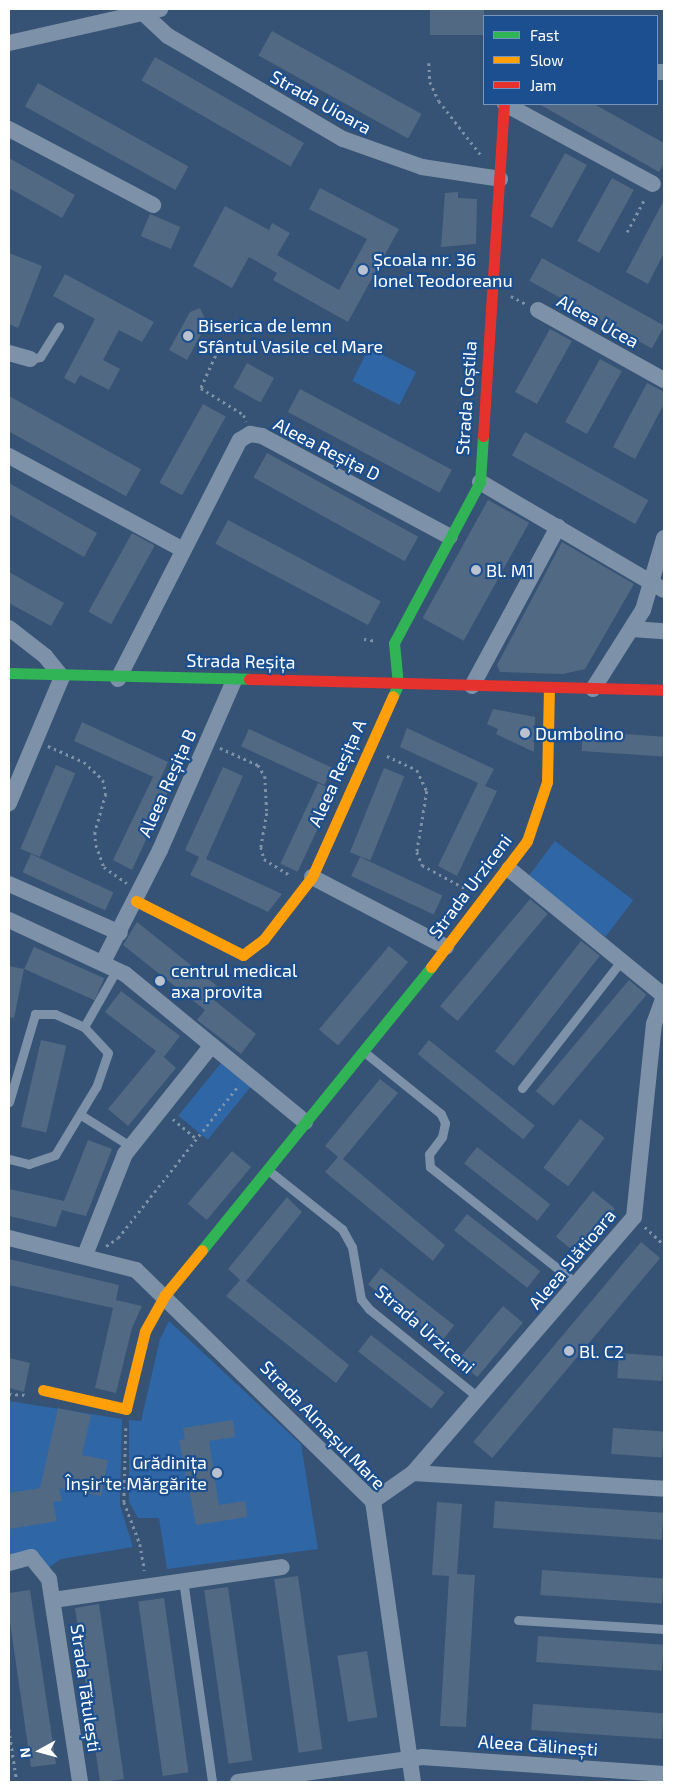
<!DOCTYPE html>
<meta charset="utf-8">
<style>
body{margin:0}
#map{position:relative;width:673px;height:1791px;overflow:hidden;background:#365274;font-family:"Exo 2",sans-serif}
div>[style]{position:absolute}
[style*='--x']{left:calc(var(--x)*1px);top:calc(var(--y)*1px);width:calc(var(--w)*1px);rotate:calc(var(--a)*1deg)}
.green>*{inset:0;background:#2f66a5;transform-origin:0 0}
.building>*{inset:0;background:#526984;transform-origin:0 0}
.path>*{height:2.5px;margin-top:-1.25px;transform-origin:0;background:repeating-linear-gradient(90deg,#7d92a8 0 2.5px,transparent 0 6.5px)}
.lane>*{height:9px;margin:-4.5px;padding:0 4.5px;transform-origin:4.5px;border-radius:4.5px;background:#7d92a8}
.street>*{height:16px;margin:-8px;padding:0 8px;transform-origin:8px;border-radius:8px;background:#7d92a8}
.fast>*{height:11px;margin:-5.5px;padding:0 5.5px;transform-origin:5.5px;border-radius:5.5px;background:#30b455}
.slow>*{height:11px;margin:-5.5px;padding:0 5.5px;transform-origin:5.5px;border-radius:5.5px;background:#ff9f0a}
.jam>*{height:11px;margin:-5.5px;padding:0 5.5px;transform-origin:5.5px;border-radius:5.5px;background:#e5322d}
.dots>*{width:14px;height:14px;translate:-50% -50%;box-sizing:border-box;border:2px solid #1b4f8f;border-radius:50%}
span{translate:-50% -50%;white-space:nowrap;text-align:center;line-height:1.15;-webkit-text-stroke:4.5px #1b4f8f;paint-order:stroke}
.street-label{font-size:18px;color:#fff}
.poi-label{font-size:18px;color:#fff}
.left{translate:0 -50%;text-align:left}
.right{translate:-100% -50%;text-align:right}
.frame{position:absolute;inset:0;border:10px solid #fff;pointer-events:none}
.legend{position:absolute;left:483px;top:15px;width:175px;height:90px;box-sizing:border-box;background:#1b4f8f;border:1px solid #7695bc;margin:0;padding:6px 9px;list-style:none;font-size:15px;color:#fff}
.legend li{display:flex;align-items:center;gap:10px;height:25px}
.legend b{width:25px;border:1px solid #7695bc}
.north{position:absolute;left:15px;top:1726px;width:50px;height:50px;-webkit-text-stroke:4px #1b4f8f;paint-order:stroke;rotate:263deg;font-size:14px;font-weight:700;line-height:20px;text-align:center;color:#fff}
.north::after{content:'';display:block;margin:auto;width:18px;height:22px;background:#fff;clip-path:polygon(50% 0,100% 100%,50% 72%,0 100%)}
</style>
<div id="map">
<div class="green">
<i style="left:369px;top:348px;width:53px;height:37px;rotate:27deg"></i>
<i style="left:555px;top:841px;width:98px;height:46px;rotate:37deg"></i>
<i style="left:221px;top:1063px;width:38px;height:68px;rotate:39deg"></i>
<i style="clip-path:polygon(169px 1321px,301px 1444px,318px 1549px,167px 1569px,159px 1518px,138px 1518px,129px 1502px,129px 1420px,141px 1421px,160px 1339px)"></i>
<i style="clip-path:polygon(9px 1401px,122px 1419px,120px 1505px,133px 1547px,61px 1559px,48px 1568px,9px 1558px)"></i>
</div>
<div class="building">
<i style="left:430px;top:9px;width:54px;height:26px"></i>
<i style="left:272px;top:31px;width:171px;height:28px;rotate:29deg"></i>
<i style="left:155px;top:57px;width:172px;height:27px;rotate:30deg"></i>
<i style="left:38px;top:83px;width:172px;height:27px;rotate:29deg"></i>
<i style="clip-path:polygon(539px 104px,594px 104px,664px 143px,664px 163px,659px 172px)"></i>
<i style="left:565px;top:153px;width:25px;height:72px;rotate:29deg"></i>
<i style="clip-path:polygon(9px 158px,75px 195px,62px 218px,9px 188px)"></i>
<i style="left:612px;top:178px;width:25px;height:72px;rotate:29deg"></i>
<i style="clip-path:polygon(320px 188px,399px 229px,348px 322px,273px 280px,277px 273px,249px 257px,232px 288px,193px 266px,225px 206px,269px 230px,272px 223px,290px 233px,277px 255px,339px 290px,367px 239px,309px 209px)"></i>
<i style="clip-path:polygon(458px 192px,458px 198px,477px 199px,476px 244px,441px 247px,445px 193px)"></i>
<i style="clip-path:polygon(664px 200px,664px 253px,648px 284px,626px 272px)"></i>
<i style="left:150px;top:214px;width:33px;height:24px;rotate:23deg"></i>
<i style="clip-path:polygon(9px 253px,42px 266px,18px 328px,9px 324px)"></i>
<i style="left:542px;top:258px;width:140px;height:26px;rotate:29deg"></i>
<i style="clip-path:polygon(65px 274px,154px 322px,142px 342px,119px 330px,103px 360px,120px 369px,109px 390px,80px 375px,75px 384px,64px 378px,95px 319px,53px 296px)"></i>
<i style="clip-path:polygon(200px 308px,207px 323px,187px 360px,169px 350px,190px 312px)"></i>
<i style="left:550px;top:329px;width:25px;height:72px;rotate:29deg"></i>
<i style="left:600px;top:359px;width:25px;height:72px;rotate:29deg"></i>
<i style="left:247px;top:363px;width:31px;height:28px;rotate:29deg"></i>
<i style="clip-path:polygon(647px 383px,664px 392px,664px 404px,635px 459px,613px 447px)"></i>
<i style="left:300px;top:389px;width:172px;height:26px;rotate:28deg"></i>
<i style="left:9px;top:396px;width:151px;height:31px;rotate:29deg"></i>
<i style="left:203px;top:404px;width:26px;height:90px;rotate:29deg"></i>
<i style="left:525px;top:432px;width:141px;height:27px;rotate:29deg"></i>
<i style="left:267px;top:453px;width:173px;height:28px;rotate:29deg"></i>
<i style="clip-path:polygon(9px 483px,97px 533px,84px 557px,9px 514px)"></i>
<i style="left:488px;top:500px;width:47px;height:135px;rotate:29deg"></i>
<i style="left:228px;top:520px;width:173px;height:27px;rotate:28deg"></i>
<i style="left:132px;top:533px;width:26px;height:90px;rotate:29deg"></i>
<i style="clip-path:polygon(562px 542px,634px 584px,585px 669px,563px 674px,500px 672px,497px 665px)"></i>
<i style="clip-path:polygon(9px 572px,64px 603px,51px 626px,9px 603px)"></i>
<i style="clip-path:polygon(493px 709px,535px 717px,534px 752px,496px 734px,498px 729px,487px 724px)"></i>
<i style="clip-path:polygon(82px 722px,168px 762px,160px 780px,171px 785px,132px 870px,113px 860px,153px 777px,158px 779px,74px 741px)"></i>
<i style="clip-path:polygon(407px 728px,494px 769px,485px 786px,497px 791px,457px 876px,438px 866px,478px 783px,400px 747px)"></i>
<i style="left:249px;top:729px;width:92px;height:19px;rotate:25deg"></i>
<i style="left:583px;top:731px;width:81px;height:20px;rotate:4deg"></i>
<i style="left:56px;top:765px;width:21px;height:91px;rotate:23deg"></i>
<i style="clip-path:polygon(223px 767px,243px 776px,206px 859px,282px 894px,268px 912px,190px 875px,199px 857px,185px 850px)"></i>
<i style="left:384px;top:768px;width:22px;height:91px;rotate:22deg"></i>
<i style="left:318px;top:783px;width:19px;height:89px;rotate:25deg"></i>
<i style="left:31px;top:854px;width:91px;height:20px;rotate:25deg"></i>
<i style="left:360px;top:857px;width:91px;height:21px;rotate:25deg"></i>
<i style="left:530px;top:899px;width:23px;height:140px;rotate:40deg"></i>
<i style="clip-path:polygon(137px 922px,222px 990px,214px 1000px,256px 1034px,241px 1054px,197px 1020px,205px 1010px,123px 945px)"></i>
<i style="left:581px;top:941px;width:24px;height:140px;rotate:38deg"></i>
<i style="left:389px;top:946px;width:25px;height:109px;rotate:40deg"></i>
<i style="left:34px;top:947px;width:77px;height:24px;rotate:24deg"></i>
<i style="clip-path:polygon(9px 966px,24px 969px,14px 1018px,9px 1017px)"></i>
<i style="left:629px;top:980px;width:23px;height:145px;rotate:40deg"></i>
<i style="clip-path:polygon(121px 991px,180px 1036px,164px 1057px,176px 1068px,128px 1126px,108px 1109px,156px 1051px,105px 1012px)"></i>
<i style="left:41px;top:1040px;width:26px;height:89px;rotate:13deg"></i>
<i style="left:429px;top:1040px;width:136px;height:18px;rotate:39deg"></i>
<i style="clip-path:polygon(380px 1079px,398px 1093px,343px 1159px,445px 1245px,433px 1261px,325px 1172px,338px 1157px,325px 1146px)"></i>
<i style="left:580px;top:1119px;width:31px;height:61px;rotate:37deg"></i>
<i style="clip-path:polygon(88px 1140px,112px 1149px,86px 1216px,62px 1210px,56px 1227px,9px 1216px,9px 1189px,64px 1201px)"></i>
<i style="left:477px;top:1147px;width:93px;height:21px;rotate:38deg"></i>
<i style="left:232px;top:1151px;width:25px;height:69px;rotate:40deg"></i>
<i style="left:593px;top:1191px;width:28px;height:59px;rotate:39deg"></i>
<i style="clip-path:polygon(287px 1197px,302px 1212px,246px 1281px,349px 1365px,336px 1383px,226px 1296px,240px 1280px,228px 1269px)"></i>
<i style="left:467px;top:1214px;width:93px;height:21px;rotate:38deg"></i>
<i style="left:641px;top:1242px;width:25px;height:261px;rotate:40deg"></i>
<i style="clip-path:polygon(9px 1259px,119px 1285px,116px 1300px,142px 1306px,132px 1328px,116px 1393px,95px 1388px,113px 1308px,9px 1285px)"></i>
<i style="left:381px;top:1268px;width:93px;height:21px;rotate:38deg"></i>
<i style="left:503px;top:1306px;width:26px;height:71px;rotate:40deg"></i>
<i style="left:371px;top:1335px;width:93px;height:21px;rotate:38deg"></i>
<i style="left:619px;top:1353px;width:45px;height:25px;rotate:4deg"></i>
<i style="clip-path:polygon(9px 1358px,30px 1363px,24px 1392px,9px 1388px)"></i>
<i style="clip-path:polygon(58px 1408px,91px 1415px,82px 1455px,108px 1460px,101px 1496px,59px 1488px,62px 1501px,53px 1502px,57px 1521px,9px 1529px,9px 1493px,40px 1488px)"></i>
<i style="clip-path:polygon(233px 1420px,235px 1437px,209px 1441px,219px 1505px,245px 1501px,247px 1517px,196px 1525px,179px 1440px,185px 1439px,183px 1428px)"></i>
<i style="left:613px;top:1428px;width:51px;height:26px;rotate:4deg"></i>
<i style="left:495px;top:1501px;width:169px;height:27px;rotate:4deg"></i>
<i style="clip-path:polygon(437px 1502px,462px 1504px,457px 1574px,475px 1575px,466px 1727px,440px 1726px,449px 1576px,432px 1575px)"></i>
<i style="left:542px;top:1570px;width:122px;height:25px;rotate:4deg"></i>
<i style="left:298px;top:1576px;width:175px;height:24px;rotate:82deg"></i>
<i style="left:228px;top:1587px;width:175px;height:24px;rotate:82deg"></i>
<i style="clip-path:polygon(30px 1590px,56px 1764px,31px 1767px,9px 1615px,9px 1593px)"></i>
<i style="left:164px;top:1598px;width:176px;height:26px;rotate:82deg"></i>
<i style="clip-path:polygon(99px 1604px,124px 1779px,104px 1782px,100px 1782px,75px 1608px)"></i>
<i style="left:538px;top:1636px;width:126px;height:26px;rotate:4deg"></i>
<i style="left:367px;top:1651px;width:67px;height:30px;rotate:81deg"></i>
<i style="left:533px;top:1704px;width:131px;height:26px;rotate:4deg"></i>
</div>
<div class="path">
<i style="--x:429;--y:63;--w:19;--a:87"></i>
<i style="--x:430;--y:82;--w:21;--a:65"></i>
<i style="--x:439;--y:101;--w:68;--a:52.1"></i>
<i style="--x:627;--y:232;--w:38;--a:-62"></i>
<i style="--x:511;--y:296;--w:17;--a:28"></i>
<i style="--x:221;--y:344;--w:48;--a:114.4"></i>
<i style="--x:201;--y:388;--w:51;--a:32.1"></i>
<i style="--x:244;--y:415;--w:7;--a:74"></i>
<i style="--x:364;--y:639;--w:13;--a:9"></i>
<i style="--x:48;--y:746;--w:39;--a:24"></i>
<i style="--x:84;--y:762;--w:26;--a:43"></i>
<i style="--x:103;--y:780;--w:14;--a:78"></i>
<i style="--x:106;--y:794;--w:40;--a:106"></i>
<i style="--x:95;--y:832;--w:13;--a:86"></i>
<i style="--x:96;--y:845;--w:23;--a:70"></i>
<i style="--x:104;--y:867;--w:28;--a:35"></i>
<i style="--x:220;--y:748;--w:42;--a:24.1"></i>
<i style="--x:258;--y:765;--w:13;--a:58"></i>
<i style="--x:265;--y:776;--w:37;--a:87"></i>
<i style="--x:267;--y:813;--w:35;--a:100"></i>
<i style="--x:261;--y:847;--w:12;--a:76"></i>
<i style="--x:264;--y:859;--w:31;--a:32"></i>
<i style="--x:387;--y:756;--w:33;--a:25"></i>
<i style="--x:417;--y:770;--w:23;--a:65"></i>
<i style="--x:427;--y:791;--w:62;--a:99.3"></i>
<i style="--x:417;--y:852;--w:14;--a:69"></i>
<i style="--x:422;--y:865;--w:52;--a:28.5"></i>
<i style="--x:173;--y:1119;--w:31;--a:40"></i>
<i style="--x:645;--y:1227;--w:26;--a:43"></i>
<i style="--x:106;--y:1246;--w:14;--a:-34"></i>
<i style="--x:118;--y:1238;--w:195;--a:-51.7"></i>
<i style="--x:9;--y:1394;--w:18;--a:3"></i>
<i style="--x:126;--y:1428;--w:74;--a:91.5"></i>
<i style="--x:124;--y:1502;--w:45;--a:69.1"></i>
<i style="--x:140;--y:1544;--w:27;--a:80"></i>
<i style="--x:9;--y:1729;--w:54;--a:81.4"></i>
</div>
<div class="lane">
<i style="--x:30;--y:359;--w:10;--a:-11"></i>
<i style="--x:40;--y:357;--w:36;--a:-58"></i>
<i style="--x:84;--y:1027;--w:67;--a:-60.4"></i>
<i style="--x:363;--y:1051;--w:100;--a:38.9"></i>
<i style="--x:441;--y:1114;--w:10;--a:66"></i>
<i style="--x:445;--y:1123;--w:14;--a:102"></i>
<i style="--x:442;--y:1137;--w:21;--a:127"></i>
<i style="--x:429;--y:1154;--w:13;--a:86"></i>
<i style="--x:430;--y:1167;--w:188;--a:38.5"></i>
<i style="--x:522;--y:1088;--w:162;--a:-52"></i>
<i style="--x:9;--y:1102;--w:92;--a:-73.5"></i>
<i style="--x:35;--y:1014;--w:20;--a:0"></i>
<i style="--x:55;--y:1014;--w:32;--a:24"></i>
<i style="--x:84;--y:1027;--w:35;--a:47"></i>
<i style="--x:108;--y:1053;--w:36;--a:109"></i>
<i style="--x:96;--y:1087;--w:79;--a:121.1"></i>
<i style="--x:55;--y:1155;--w:28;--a:161"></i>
<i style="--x:29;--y:1164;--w:21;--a:-166"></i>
<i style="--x:81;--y:1115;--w:58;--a:32.3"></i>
<i style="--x:268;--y:1170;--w:95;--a:38.6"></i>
<i style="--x:342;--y:1229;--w:21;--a:61"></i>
<i style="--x:352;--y:1247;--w:53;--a:80.2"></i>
<i style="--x:361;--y:1299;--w:13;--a:51"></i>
<i style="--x:369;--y:1309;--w:143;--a:39"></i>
<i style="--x:183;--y:1580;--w:204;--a:81.8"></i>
<i style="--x:518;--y:1620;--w:146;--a:3.5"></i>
</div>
<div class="street">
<i style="--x:143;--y:13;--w:34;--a:43"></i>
<i style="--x:168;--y:36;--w:203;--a:30.5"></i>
<i style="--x:343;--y:139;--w:84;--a:19.5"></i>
<i style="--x:422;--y:167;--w:79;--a:8.7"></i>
<i style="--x:9;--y:43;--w:155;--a:-12.7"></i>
<i style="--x:657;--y:72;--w:7;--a:0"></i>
<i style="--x:505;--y:104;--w:168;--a:28.4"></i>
<i style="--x:9;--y:129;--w:163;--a:27.8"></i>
<i style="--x:538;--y:310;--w:144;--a:29.1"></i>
<i style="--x:9;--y:353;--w:22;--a:16"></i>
<i style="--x:9;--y:456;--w:196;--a:28.3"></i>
<i style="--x:480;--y:482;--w:213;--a:30.4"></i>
<i style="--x:9;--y:628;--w:46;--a:37.9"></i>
<i style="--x:45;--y:656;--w:27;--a:51"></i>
<i style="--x:62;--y:677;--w:137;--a:112.8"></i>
<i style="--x:632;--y:629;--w:32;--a:4"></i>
<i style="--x:118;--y:679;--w:268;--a:-63"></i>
<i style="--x:240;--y:440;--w:12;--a:-31"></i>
<i style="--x:250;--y:434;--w:12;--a:9"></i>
<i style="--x:262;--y:436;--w:213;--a:28.2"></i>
<i style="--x:472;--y:686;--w:181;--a:-61.6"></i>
<i style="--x:593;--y:689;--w:93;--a:-57.7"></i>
<i style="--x:643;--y:610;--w:75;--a:-73.7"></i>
<i style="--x:509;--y:869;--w:200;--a:39.3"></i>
<i style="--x:312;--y:877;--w:151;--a:27.6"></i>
<i style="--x:9;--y:884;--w:121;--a:23.8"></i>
<i style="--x:9;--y:920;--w:128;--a:25"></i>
<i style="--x:125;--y:974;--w:233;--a:39.4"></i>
<i style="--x:103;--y:962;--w:126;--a:-63"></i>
<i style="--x:160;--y:850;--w:184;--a:-66.4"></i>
<i style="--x:9;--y:1238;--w:131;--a:14.1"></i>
<i style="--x:136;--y:1270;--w:331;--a:44.3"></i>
<i style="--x:373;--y:1501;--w:284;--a:81.9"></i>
<i style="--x:85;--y:1255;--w:109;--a:-68.4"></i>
<i style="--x:125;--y:1154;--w:139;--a:-51.4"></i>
<i style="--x:413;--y:1473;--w:252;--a:3.6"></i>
<i style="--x:373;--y:1501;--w:49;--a:-35"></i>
<i style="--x:413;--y:1473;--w:338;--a:-49.2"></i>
<i style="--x:634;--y:1217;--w:194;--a:-84.1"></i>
<i style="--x:654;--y:1024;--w:30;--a:-70"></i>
<i style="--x:9;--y:1563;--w:23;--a:-15"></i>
<i style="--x:31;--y:1557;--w:28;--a:51"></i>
<i style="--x:49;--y:1579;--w:205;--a:81.3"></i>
<i style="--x:53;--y:1600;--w:231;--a:-8.2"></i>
<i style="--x:238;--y:1782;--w:186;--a:-7.7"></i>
<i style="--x:422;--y:1757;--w:243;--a:4"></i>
</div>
<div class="fast">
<i style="--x:9;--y:673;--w:240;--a:1.4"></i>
<i style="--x:393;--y:696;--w:12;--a:-66"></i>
<i style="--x:398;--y:685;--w:42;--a:-95.4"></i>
<i style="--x:394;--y:643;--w:183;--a:-61.9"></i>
<i style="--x:480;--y:482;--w:46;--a:-86.3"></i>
<i style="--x:202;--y:1250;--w:364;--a:-51"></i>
</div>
<div class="slow">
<i style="--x:136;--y:901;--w:120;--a:26.8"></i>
<i style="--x:243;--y:955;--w:26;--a:-37"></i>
<i style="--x:264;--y:939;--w:78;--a:-52.3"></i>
<i style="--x:312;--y:877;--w:198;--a:-65.9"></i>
<i style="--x:431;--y:967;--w:158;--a:-52.7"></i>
<i style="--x:527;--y:841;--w:62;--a:-71.3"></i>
<i style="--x:547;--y:782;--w:94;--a:-88.8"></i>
<i style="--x:43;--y:1390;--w:85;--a:12.9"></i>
<i style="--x:126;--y:1409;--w:80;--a:-76.3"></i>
<i style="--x:145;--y:1331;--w:41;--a:-60.9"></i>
<i style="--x:165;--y:1295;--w:58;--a:-50.6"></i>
</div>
<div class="jam">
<i style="--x:483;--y:436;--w:333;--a:-86.4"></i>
<i style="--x:249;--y:679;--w:415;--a:1.5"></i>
</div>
<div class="dots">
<i style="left:363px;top:270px;background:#b9c2ce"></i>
<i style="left:188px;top:336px;background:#b9c2ce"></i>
<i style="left:476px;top:570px;background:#b9c2ce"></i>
<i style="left:525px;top:733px;background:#b9c2ce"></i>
<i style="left:160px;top:981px;background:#b9c2ce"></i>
<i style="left:569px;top:1351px;background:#b9c2ce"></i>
<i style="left:217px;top:1473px;background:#b9c2ce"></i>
</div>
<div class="street-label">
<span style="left:321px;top:102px;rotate:29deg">Strada Uioara</span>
<span style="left:598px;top:321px;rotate:29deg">Aleea Ucea</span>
<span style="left:466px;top:398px;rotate:-86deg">Strada Coștila</span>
<span style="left:327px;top:449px;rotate:27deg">Aleea Reșița D</span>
<span style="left:241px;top:661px;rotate:1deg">Strada Reșița</span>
<span style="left:337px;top:773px;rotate:-66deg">Aleea Reșița A</span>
<span style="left:167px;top:783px;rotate:-66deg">Aleea Reșița B</span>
<span style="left:470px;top:886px;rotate:-53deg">Strada Urziceni</span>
<span style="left:572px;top:1259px;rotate:-50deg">Aleea Slătioara</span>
<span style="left:425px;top:1329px;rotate:41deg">Strada Urziceni</span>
<span style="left:323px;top:1425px;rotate:46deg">Strada Almașul Mare</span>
<span style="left:86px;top:1688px;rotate:82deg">Strada Tătulești</span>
<span style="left:538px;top:1745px;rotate:4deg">Aleea Călinești</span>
</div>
<div class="poi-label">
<span class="left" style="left:373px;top:270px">Școala nr. 36<br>Ionel Teodoreanu</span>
<span class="left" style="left:198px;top:336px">Biserica de lemn<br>Sfântul Vasile cel Mare</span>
<span class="left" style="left:486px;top:570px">Bl. M1</span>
<span class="left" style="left:535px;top:733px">Dumbolino</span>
<span class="left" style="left:171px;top:981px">centrul medical<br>axa provita</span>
<span class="left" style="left:579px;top:1351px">Bl. C2</span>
<span class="right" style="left:207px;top:1473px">Grădinița<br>Înșir'te Mărgărite</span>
</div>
<div class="frame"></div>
<ul class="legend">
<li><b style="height:6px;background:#30b455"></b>Fast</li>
<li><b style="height:6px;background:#ff9f0a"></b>Slow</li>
<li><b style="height:6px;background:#e5322d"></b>Jam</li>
</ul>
<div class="north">N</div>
</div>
